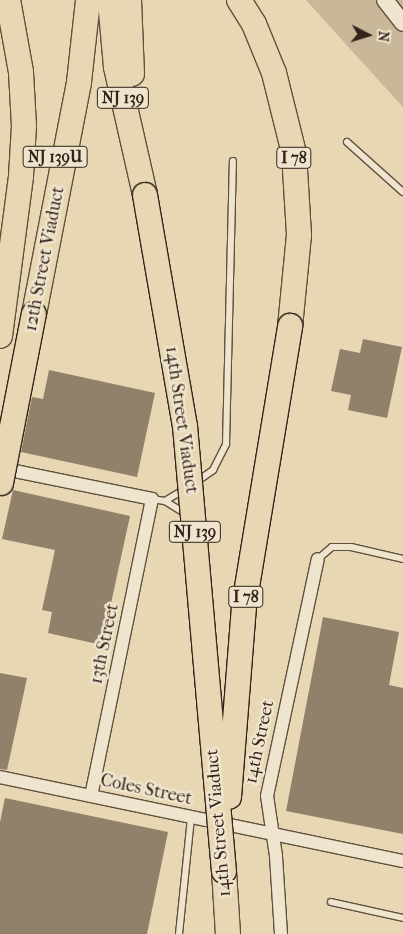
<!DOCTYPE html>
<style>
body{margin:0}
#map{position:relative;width:403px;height:934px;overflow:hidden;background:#e7d7b3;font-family:"IM FELL French Canon",serif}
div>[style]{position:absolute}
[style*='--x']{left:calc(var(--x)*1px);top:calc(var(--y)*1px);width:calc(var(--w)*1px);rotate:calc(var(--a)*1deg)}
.green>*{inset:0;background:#c8b899}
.building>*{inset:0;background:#91816a}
.roads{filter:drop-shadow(1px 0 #605040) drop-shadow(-1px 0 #605040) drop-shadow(0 1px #605040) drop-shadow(0 -1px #605040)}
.service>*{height:6px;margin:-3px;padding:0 3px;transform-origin:3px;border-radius:3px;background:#efe5ce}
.minor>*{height:12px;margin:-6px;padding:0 6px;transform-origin:6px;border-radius:6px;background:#efe5ce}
.tertiary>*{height:16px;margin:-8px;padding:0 8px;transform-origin:8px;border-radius:8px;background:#efe5ce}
.motorway>*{height:24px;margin:-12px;padding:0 12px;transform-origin:12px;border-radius:12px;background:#e7d7b3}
.bridges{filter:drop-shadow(1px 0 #33231a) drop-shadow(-1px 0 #33231a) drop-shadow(0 1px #33231a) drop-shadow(0 -1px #33231a)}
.motorway-bridge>*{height:24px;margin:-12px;padding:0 12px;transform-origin:12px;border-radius:12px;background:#e7d7b3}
span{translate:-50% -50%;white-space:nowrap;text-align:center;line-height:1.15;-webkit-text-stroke:5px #efe5ce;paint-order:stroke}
.shield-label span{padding:1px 4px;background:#efe5ce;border:1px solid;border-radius:4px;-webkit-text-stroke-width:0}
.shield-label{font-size:16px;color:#33231a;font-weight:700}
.street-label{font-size:18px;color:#33231a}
.north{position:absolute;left:343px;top:10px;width:50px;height:50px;-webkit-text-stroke:4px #efe5ce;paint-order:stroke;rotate:95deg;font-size:14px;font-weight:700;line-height:20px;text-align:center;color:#33231a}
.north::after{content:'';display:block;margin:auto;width:18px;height:22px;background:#33231a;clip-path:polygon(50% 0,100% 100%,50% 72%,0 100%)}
</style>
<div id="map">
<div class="green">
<i style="clip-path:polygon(306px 0,403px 0,403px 107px,352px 51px)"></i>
</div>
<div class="building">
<i style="clip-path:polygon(363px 339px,402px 347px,387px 418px,348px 410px,351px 395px,331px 391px,340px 349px,360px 353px)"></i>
<i style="clip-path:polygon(49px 370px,155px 393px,137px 477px,21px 452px,32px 397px,43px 399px)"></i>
<i style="clip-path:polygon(13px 490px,130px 516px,102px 645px,48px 633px,52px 612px,42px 610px,55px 550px,2px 539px)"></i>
<i style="clip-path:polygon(323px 617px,399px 632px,389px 685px,403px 688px,403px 834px,286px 811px)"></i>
<i style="clip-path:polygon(0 673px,27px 678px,7px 770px,0 769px)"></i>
<i style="clip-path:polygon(5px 798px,168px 832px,147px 934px,0 934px,0 822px)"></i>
</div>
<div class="roads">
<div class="service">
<i style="--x:347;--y:142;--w:75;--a:41.8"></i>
<i style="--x:196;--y:482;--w:21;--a:-35"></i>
<i style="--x:213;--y:470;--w:29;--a:-63"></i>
<i style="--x:226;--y:444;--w:283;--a:-88.6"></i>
<i style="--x:152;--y:499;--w:13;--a:9"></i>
<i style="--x:165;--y:501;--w:23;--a:-31"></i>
<i style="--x:165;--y:501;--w:26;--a:32"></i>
<i style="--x:318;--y:559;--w:18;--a:-41"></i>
<i style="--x:332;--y:547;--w:19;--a:0"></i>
<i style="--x:351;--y:547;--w:53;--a:13"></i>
<i style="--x:331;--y:902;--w:74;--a:12.5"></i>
<i style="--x:179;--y:934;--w:118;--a:-84.1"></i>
</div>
<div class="minor">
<i style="--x:0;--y:468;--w:155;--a:11.5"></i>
<i style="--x:152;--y:499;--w:303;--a:101.6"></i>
<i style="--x:0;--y:777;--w:412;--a:11.8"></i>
<i style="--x:281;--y:934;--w:78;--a:-93.7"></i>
<i style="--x:276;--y:856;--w:61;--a:-98.5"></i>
<i style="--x:267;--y:796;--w:242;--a:-77.9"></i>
</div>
<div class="tertiary">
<i style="--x:385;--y:0;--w:29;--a:52"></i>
</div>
<div class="motorway">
<i style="--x:110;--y:0;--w:67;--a:84.9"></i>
<i style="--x:116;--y:67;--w:131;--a:77.2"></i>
<i style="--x:129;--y:0;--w:74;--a:87.7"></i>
<i style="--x:239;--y:0;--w:28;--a:58"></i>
<i style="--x:254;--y:24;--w:53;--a:67.8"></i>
<i style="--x:274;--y:73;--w:82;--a:76"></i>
<i style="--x:294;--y:153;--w:82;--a:86.5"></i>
<i style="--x:299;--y:235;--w:91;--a:95.6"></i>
<i style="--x:34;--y:314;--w:236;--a:-79"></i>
<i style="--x:79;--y:82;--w:82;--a:-83.7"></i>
<i style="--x:0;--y:336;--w:161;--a:-82.5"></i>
<i style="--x:21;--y:176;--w:50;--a:-86.6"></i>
<i style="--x:24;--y:126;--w:54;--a:-93.2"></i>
<i style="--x:21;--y:72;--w:73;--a:-100.2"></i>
<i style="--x:224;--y:871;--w:63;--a:86.4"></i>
</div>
</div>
<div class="bridges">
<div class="motorway-bridge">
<i style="--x:145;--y:195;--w:234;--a:80.2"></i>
<i style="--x:185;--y:426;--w:447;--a:85"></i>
<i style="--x:1;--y:483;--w:172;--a:-79"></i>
<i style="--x:229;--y:797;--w:193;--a:-85.5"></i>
<i style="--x:244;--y:605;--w:283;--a:-80.6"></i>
</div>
</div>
<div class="shield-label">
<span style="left:123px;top:98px">NJ 139</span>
<span style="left:55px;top:157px">NJ 139U</span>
<span style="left:294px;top:158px">I 78</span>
<span style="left:195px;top:532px">NJ 139</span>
<span style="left:246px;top:597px">I 78</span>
</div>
<div class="street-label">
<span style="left:45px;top:259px;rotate:-79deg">12th Street Viaduct</span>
<span style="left:181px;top:420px;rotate:82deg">14th Street Viaduct</span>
<span style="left:105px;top:644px;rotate:-78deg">13th Street</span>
<span style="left:260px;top:742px;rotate:-78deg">14th Street</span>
<span style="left:146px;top:790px;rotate:12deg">Coles Street</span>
<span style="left:219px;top:823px;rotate:-95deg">14th Street Viaduct</span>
</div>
<div class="north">N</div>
</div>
